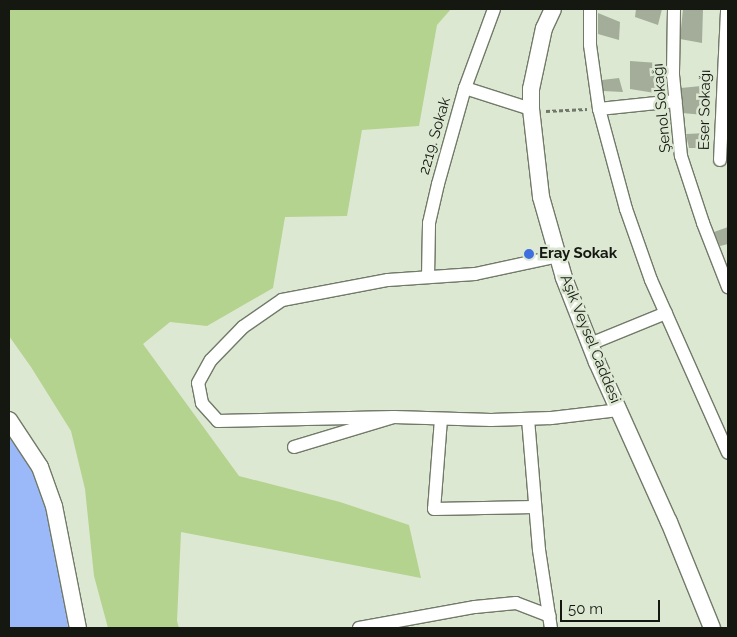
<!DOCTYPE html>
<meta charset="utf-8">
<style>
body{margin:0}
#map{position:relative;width:737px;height:637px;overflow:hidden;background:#dde8d3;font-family:Raleway,sans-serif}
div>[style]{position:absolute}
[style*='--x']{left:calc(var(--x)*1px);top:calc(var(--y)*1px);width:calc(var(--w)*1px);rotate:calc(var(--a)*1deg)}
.green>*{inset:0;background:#b3d38e}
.water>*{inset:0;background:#9bb9f8}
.building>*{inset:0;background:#a3ad99}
.path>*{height:2.5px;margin-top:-1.25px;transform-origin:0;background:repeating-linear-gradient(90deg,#71786a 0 4px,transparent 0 6.5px)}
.roads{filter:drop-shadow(1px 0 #717a68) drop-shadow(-1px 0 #717a68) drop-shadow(0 1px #717a68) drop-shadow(0 -1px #717a68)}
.minor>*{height:12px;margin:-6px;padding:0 6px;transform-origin:6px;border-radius:6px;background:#fff}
.tertiary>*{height:16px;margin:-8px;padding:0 8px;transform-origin:8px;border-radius:8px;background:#fff}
.dots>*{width:14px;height:14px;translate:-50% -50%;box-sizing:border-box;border:2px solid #dde8d3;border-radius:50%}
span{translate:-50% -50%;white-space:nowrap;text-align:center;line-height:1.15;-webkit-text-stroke:5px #dde8d3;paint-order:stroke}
.street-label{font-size:15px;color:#141811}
.poi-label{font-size:15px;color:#141811;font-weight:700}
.left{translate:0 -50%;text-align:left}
.frame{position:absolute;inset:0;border:10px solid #141811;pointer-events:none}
.scale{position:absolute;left:560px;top:600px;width:100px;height:22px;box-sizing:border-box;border:2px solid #141811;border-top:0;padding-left:6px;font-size:15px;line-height:18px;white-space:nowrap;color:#141811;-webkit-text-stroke:4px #dde8d3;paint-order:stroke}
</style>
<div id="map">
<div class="green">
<i style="clip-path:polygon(9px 9px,451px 9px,437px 25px,419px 126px,362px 130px,347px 216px,285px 217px,273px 288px,207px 326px,170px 322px,143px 344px,239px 476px,340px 502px,409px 525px,421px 578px,181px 532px,177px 621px,179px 628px,108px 628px,94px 576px,85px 489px,71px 431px,31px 367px,9px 336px)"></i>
</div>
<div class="water">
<i style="clip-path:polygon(9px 428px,22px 438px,47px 502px,62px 562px,68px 628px,9px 628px)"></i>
</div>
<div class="building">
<i style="clip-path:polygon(636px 9px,662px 9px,658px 25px,635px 17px)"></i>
<i style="clip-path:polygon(683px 9px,703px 9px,702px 43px,680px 39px)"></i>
<i style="clip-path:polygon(598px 13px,620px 22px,619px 40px,598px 34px)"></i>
<i style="clip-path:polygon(630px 61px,658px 63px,661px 94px,630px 89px)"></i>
<i style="clip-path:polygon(619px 78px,623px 92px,603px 91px,602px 80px)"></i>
<i style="clip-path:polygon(701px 86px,704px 115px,682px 113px,681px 88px)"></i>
<i style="clip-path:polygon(707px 133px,708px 148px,689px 148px,686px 134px)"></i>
<i style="clip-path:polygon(728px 227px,728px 244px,720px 246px,714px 232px)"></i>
</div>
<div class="path">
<i style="--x:546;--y:111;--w:41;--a:-2.8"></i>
</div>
<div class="roads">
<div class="minor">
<i style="--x:590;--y:9;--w:36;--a:90"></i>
<i style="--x:590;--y:45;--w:65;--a:82"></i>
<i style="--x:599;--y:109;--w:104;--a:74.9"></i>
<i style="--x:626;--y:209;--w:75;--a:70.6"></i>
<i style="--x:651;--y:280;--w:189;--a:66"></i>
<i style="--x:674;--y:9;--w:66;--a:90.9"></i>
<i style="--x:673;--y:75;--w:81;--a:84.4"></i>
<i style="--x:681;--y:156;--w:71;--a:71.8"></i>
<i style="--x:703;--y:223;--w:69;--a:68.7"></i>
<i style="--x:465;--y:88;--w:69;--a:17.7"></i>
<i style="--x:599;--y:109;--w:77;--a:-5.9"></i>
<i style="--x:720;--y:160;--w:151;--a:-87.3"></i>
<i style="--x:428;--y:277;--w:54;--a:-88.9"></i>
<i style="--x:429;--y:223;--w:40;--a:-77"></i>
<i style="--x:438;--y:184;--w:100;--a:-74.3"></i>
<i style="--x:465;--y:88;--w:84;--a:-69.8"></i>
<i style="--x:590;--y:344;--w:82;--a:-22.2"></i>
<i style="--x:394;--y:417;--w:176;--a:178.7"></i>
<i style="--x:218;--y:421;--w:24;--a:-132"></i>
<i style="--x:202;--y:403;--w:20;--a:-101"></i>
<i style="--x:198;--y:383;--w:26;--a:-61"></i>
<i style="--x:211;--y:360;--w:46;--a:-45.9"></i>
<i style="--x:243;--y:327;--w:47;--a:-34.7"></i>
<i style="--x:282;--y:300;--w:108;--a:-10.7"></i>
<i style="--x:388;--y:280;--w:87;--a:-3.9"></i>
<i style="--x:475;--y:274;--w:85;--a:-12.2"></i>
<i style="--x:441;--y:419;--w:90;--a:94.4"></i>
<i style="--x:434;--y:509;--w:100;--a:-1.1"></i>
<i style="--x:528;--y:419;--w:131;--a:85.2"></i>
<i style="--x:539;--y:550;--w:79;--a:81.3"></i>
<i style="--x:294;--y:447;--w:104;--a:-16.7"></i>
<i style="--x:394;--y:417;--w:97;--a:1.8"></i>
<i style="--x:491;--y:420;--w:60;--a:-1.9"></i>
<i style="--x:551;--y:418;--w:68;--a:-6.7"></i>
<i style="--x:359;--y:628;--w:118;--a:-10.3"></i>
<i style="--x:475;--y:607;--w:41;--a:-5.6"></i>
<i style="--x:516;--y:603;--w:36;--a:21"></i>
</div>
<div class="tertiary">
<i style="--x:553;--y:9;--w:21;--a:115"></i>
<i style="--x:544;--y:28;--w:62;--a:102"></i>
<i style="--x:531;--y:89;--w:20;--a:90"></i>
<i style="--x:531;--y:109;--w:89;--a:83.5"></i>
<i style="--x:541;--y:197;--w:84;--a:74.1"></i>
<i style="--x:564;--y:278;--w:90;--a:68.6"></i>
<i style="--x:597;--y:362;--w:175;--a:65.8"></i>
<i style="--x:669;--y:522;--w:114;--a:67.9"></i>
<i style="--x:9;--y:420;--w:56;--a:56.6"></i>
<i style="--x:40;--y:467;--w:41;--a:70.3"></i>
<i style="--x:54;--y:506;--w:124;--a:78.9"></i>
</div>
</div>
<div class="dots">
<i style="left:529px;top:254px;background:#3f6edf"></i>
</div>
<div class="street-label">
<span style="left:662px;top:108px;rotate:-95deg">Şenol Sokağı</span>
<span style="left:705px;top:110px;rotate:-89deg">Eser Sokağı</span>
<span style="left:435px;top:136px;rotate:-74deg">2219. Sokak</span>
<span style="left:590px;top:339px;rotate:68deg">Aşık Veysel Caddesi</span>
</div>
<div class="poi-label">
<span class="left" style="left:539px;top:254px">Eray Sokak</span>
</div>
<div class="frame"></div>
<div class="scale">50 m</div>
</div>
